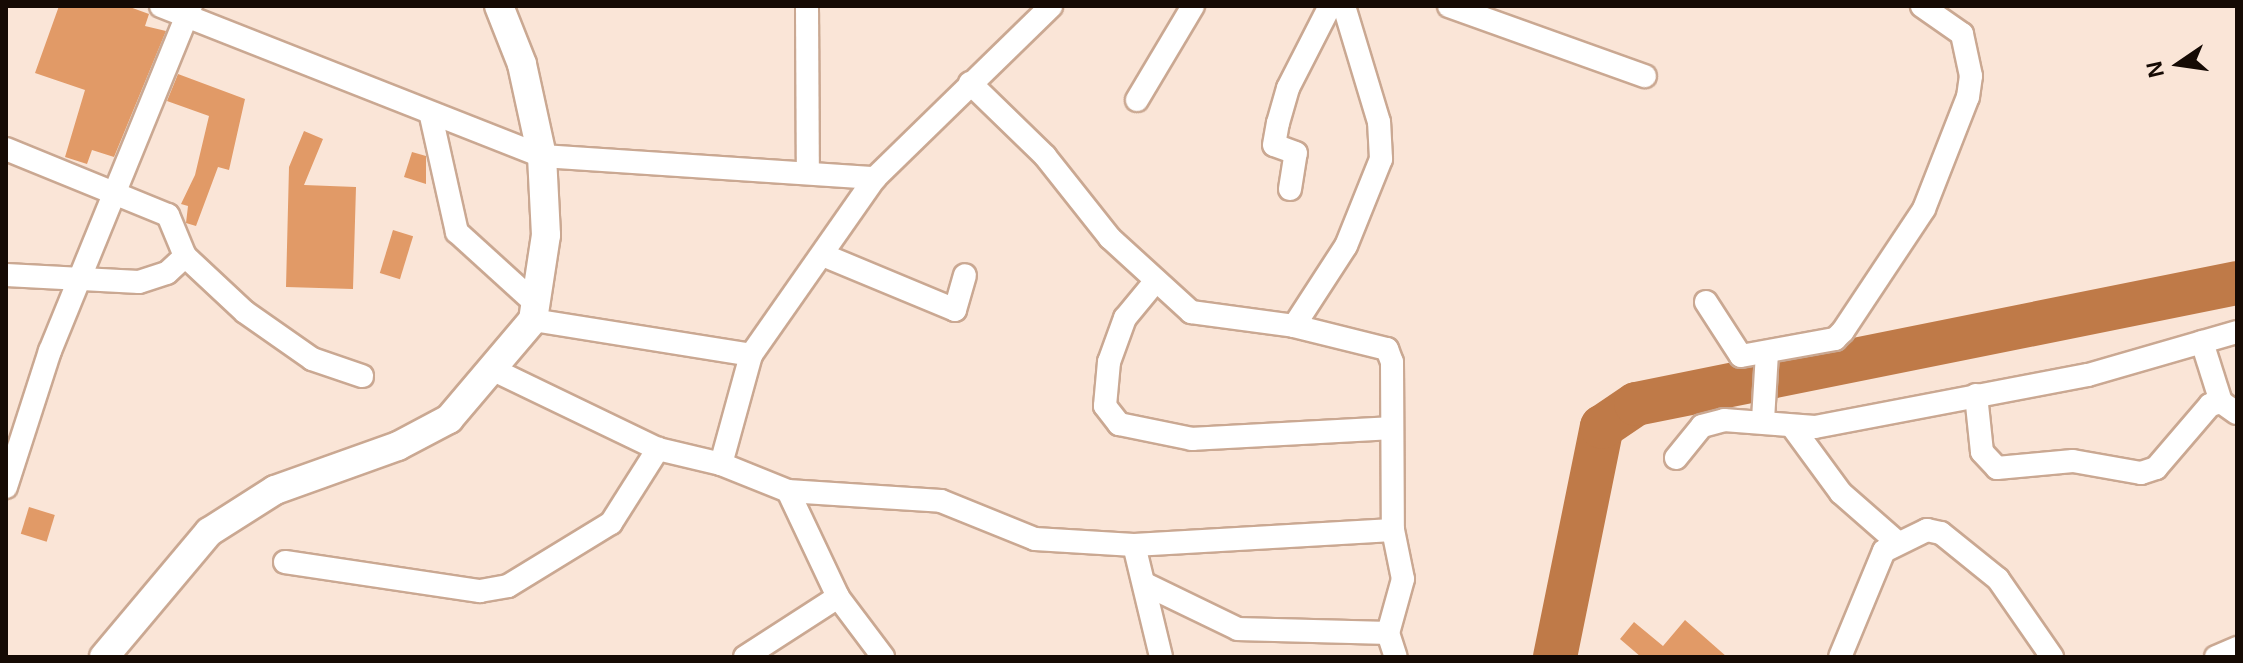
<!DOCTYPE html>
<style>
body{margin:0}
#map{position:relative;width:2243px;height:663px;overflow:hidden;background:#fae5d7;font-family:Helvetica,sans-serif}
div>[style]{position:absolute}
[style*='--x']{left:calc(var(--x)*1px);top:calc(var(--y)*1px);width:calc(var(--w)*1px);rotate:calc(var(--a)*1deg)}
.river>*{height:44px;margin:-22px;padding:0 22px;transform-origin:22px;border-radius:22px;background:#bf7a48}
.building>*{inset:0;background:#e19a67;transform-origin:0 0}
.roads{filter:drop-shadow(2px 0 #caa892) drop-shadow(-2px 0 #caa892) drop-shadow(0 2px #caa892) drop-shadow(0 -2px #caa892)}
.minor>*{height:22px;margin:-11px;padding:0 11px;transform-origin:11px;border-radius:11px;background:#fff}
.tertiary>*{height:28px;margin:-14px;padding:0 14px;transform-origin:14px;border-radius:14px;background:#fff}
span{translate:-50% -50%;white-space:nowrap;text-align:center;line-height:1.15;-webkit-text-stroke:8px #fae5d7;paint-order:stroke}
.frame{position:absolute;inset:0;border:8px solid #150a04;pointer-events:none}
.north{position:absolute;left:2139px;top:24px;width:80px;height:80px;-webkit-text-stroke:6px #fae5d7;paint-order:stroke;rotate:257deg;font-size:22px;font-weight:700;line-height:32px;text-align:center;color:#150a04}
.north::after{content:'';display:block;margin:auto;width:28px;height:36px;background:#150a04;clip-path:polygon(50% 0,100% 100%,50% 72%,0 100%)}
</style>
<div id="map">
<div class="river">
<i style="--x:1555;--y:657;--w:235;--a:-78.5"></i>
<i style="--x:1602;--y:427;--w:41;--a:-34.1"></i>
<i style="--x:1636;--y:404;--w:613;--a:-11.38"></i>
</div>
<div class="building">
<i style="clip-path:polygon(59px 6px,127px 6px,149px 14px,145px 26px,166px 31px,114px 157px,92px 150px,87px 164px,65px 157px,85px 90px,35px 73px)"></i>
<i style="clip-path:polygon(178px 74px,245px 99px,229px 170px,218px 167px,196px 226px,186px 223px,188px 206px,181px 204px,195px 175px,209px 116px,167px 101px)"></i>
<i style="clip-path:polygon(304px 131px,323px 139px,304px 185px,356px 187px,353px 289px,286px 287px,289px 167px)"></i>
<i style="clip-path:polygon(412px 152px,426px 156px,426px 184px,404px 177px)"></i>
<i style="left:393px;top:230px;width:21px;height:45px;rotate:17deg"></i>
<i style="left:29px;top:507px;width:27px;height:28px;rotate:17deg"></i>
<i style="clip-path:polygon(1685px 620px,1727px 657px,1641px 657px,1620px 639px,1634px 622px,1663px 646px)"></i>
</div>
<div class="roads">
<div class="minor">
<i style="--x:161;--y:6;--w:409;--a:21.5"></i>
<i style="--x:542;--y:156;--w:334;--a:3.8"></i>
<i style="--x:807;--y:6;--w:167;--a:89.7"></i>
<i style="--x:1449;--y:6;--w:208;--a:19.7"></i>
<i style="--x:970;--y:83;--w:105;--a:44.2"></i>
<i style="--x:1045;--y:156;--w:105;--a:51.6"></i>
<i style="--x:1110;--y:238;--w:110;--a:42.4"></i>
<i style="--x:1191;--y:312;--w:104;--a:7.7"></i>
<i style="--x:1294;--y:326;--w:96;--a:13.9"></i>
<i style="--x:1387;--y:349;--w:14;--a:69"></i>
<i style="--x:1392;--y:362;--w:168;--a:89.7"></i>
<i style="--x:1393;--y:530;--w:50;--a:78.5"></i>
<i style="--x:1403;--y:579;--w:56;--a:105.5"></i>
<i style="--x:1388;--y:633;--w:25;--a:72"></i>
<i style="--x:1137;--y:100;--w:109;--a:-59.2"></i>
<i style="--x:431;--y:116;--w:119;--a:77.4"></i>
<i style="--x:457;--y:232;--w:107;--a:42.3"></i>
<i style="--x:6;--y:149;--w:175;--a:22.2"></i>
<i style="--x:168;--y:215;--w:44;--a:67.5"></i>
<i style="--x:185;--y:256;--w:82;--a:43"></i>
<i style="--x:245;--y:312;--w:82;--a:35"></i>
<i style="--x:312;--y:359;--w:53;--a:18.8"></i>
<i style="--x:1290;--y:189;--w:36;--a:-81"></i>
<i style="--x:1296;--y:153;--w:23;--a:-160"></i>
<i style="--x:1274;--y:145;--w:22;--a:-80"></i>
<i style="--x:1278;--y:123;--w:36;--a:-74"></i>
<i style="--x:1288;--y:88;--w:92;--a:-62.9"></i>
<i style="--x:823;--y:255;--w:143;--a:22.6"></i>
<i style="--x:955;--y:310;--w:36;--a:-74"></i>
<i style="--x:6;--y:275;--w:133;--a:3"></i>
<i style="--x:139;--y:282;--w:29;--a:-18"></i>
<i style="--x:167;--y:273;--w:25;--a:-43"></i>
<i style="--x:1154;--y:283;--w:45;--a:129.6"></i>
<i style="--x:1125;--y:318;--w:47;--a:110"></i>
<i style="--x:1109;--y:362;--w:44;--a:95.2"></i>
<i style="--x:1105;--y:406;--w:23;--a:52"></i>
<i style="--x:1119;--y:424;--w:75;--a:11.6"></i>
<i style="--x:1192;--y:439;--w:200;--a:-3.1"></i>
<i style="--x:1706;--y:302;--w:64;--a:57.1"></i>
<i style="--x:1741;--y:356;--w:96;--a:-10.3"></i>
<i style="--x:1835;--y:339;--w:11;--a:-45"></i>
<i style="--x:1843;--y:331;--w:146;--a:-56.4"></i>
<i style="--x:1924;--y:209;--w:120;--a:-68.6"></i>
<i style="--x:1968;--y:97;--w:21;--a:-82"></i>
<i style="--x:1971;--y:76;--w:43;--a:-102.1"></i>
<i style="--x:1962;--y:34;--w:49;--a:-145"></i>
<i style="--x:533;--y:320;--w:221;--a:9.1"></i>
<i style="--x:1294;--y:326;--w:95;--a:-57"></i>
<i style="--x:1346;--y:246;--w:94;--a:-68.1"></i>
<i style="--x:1381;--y:159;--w:37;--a:-93"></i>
<i style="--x:1379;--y:122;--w:121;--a:-106.8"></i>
<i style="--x:2202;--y:342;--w:63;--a:72.4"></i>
<i style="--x:496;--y:371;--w:180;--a:25.7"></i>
<i style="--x:658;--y:449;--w:65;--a:13.4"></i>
<i style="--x:721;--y:464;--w:72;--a:21.9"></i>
<i style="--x:788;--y:491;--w:153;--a:3.7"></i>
<i style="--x:941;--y:501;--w:101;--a:22"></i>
<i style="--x:1035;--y:539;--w:99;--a:3.5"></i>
<i style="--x:1134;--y:545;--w:259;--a:-3.3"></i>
<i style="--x:1976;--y:395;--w:57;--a:84"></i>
<i style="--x:1982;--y:452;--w:22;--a:47"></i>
<i style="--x:1997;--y:468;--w:76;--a:-5.3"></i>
<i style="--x:2073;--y:461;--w:69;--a:10"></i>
<i style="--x:2141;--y:473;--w:16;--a:-18"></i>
<i style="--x:2156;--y:468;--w:83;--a:-49.4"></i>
<i style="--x:2210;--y:405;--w:11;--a:-15"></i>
<i style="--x:2221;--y:402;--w:19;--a:35"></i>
<i style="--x:1763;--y:420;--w:67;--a:-86.6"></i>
<i style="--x:1794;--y:429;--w:79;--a:53.7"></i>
<i style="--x:1841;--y:493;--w:74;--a:41.2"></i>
<i style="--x:1676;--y:458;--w:41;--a:-50.9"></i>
<i style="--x:1702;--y:426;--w:23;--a:-15"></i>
<i style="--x:1724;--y:420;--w:91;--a:4.4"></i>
<i style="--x:1815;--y:427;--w:278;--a:-10.8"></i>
<i style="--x:2088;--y:375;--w:155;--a:-16.1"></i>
<i style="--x:721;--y:464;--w:113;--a:-74.6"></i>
<i style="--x:751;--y:355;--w:216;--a:-55"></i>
<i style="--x:875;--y:178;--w:246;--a:-44.3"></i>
<i style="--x:6;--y:487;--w:143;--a:-72.1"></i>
<i style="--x:50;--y:351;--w:373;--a:-67.8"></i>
<i style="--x:788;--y:491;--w:117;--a:64.7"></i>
<i style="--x:838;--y:597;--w:75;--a:53.1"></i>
<i style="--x:1134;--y:545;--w:115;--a:76.4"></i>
<i style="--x:285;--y:562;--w:197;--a:8.5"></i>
<i style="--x:480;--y:591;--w:28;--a:-10"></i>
<i style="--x:508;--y:586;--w:121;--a:-31.5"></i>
<i style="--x:611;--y:523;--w:88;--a:-57.6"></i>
<i style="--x:1145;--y:584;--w:103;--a:25.8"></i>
<i style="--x:1238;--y:629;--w:150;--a:1.5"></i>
<i style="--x:745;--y:657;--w:111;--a:-32.8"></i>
<i style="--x:1840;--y:657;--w:115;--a:-67.5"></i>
<i style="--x:1884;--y:551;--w:48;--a:-26"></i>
<i style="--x:1927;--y:530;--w:14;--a:12"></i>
<i style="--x:1941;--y:533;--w:73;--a:38.9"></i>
<i style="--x:1998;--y:579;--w:95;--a:55.3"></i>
<i style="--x:2216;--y:657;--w:23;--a:-23"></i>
</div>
<div class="tertiary">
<i style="--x:104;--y:657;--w:163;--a:-50"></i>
<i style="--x:209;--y:532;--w:78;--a:-32.5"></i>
<i style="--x:275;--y:490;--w:131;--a:-19.7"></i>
<i style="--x:398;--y:446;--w:58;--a:-27.9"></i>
<i style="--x:449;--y:419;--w:130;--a:-49.7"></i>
<i style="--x:533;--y:320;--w:86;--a:-81.3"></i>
<i style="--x:546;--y:235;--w:79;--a:-92.9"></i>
<i style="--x:542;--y:156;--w:94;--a:-102.3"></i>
<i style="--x:522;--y:64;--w:62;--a:-111.6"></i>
</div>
</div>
<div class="frame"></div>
<div class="north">N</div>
</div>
